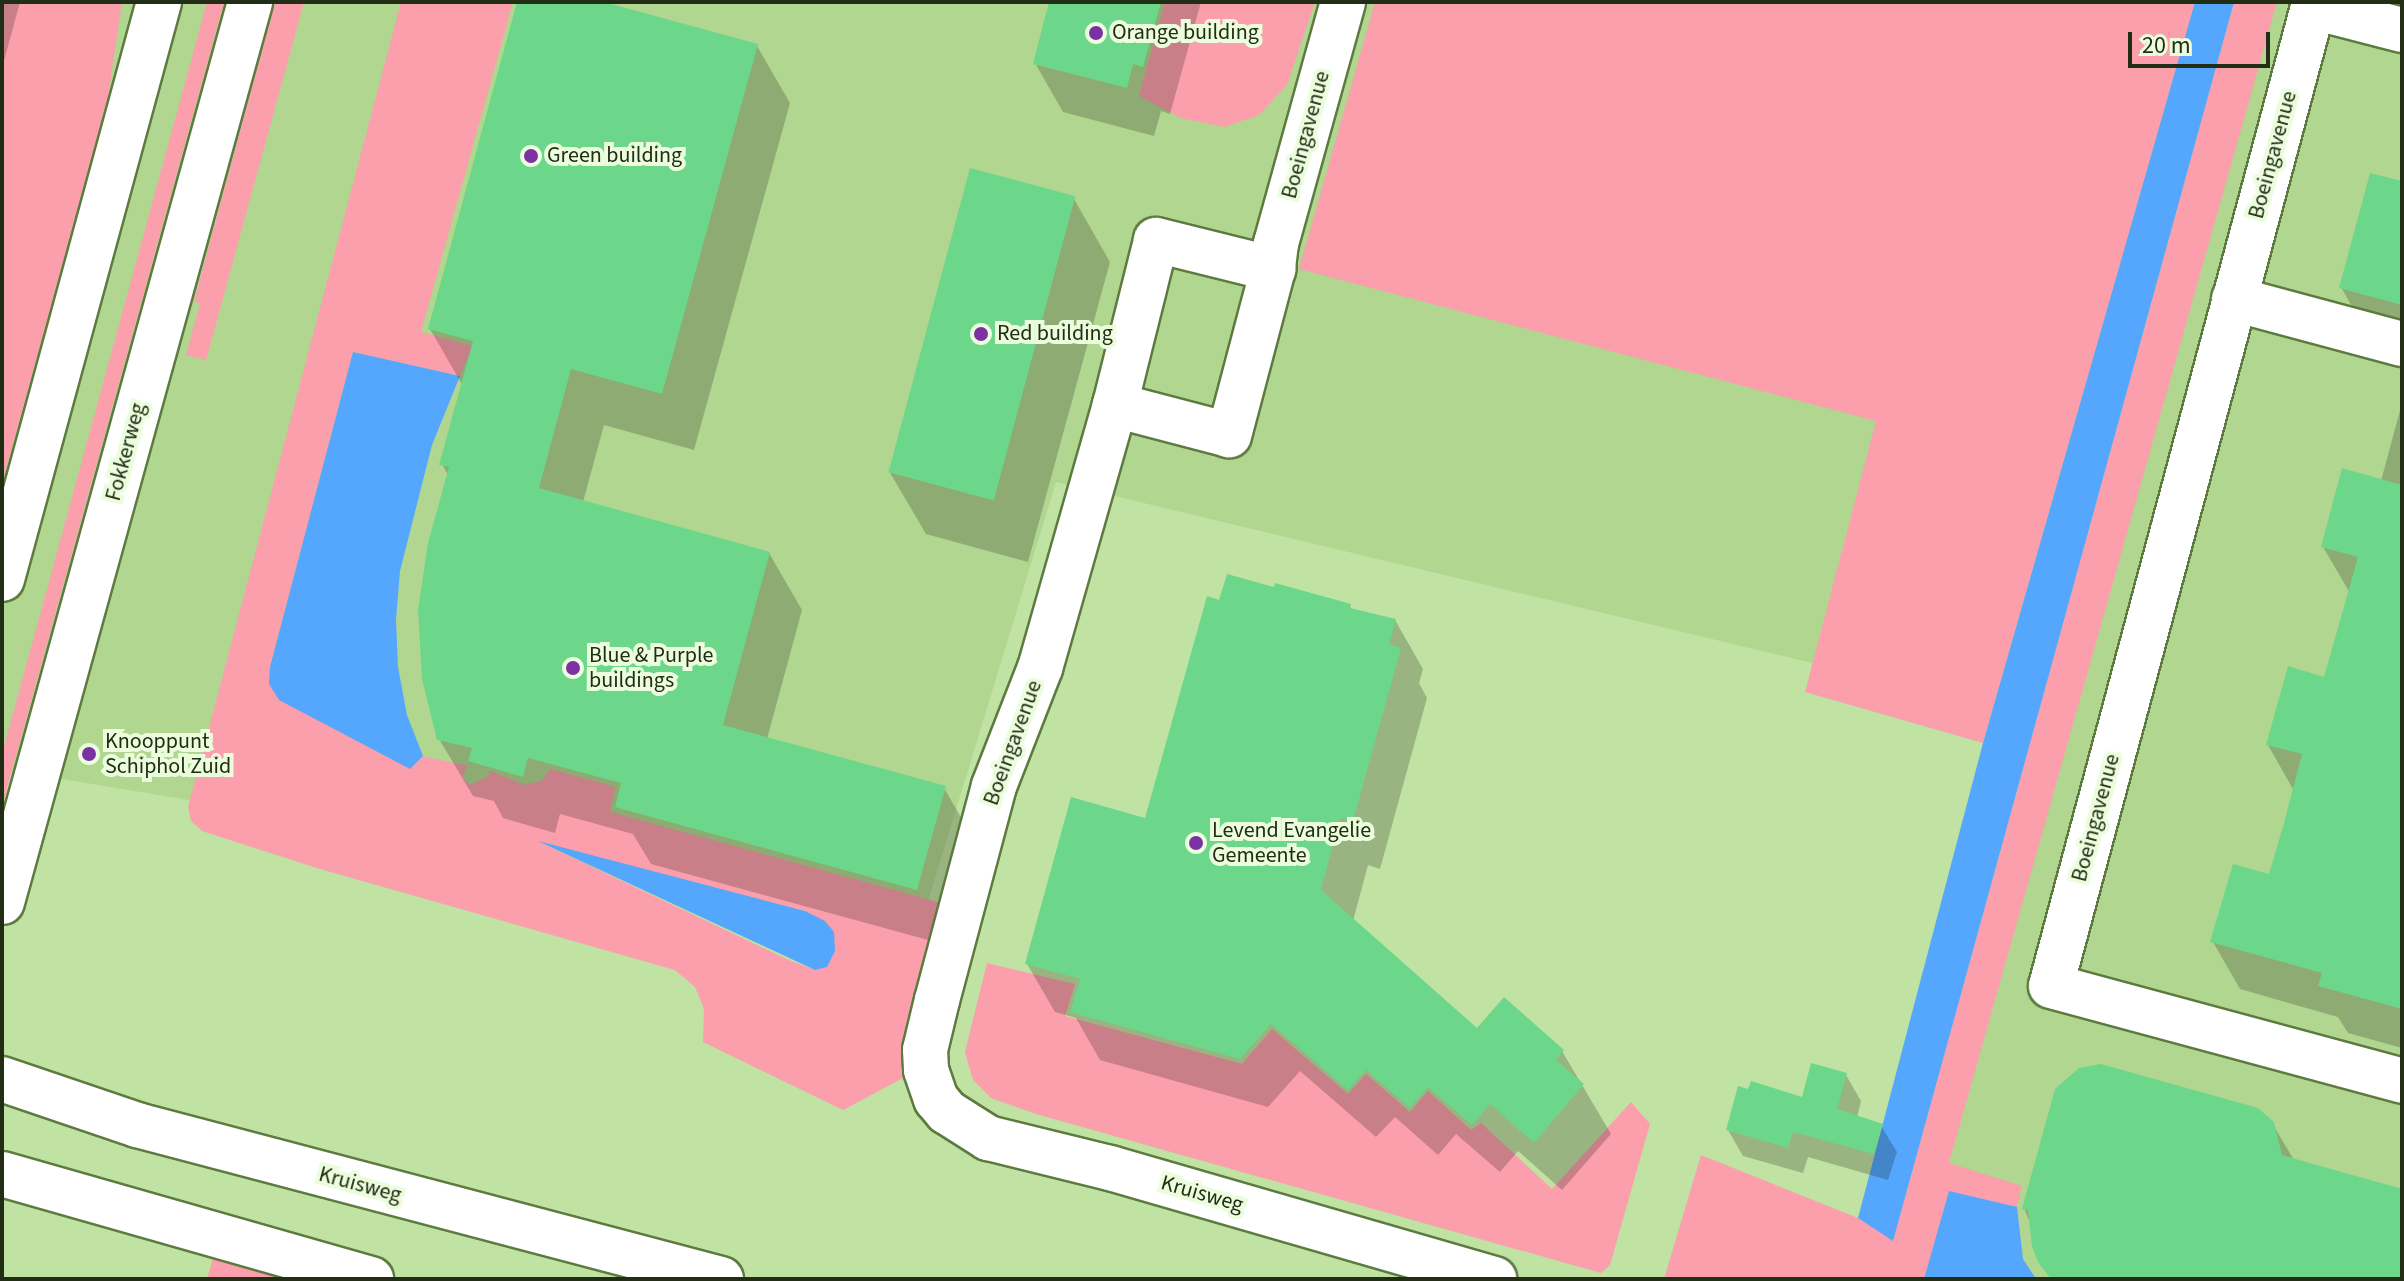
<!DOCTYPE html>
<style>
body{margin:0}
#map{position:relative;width:2404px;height:1281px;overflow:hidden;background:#c0e2a2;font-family:"Source Sans 3",sans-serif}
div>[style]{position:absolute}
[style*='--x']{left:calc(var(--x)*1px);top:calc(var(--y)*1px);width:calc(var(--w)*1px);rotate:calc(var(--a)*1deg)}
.built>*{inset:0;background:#b1d690}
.green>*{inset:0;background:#fa9fab}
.water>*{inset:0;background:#54a7fc}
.shadow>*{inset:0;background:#0003}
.building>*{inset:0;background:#6cd78a;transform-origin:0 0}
.roads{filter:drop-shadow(2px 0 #5d7b40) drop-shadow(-2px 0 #5d7b40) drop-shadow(0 2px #5d7b40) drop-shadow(0 -2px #5d7b40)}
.minor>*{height:44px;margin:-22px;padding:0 22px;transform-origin:22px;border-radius:22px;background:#fff}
.secondary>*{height:44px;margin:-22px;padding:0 22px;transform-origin:22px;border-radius:22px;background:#fff}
.dots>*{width:22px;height:22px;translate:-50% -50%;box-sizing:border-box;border:4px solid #ebfddd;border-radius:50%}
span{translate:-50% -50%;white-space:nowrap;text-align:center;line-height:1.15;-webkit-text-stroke:8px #ebfddd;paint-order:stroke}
.poi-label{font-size:22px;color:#212d14}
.left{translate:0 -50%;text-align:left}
.street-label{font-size:22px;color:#212d14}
.frame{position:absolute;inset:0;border:4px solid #212d14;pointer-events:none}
.scale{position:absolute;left:2128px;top:32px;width:142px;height:36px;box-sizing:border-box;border:4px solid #212d14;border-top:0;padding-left:10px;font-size:24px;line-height:28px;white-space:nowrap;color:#212d14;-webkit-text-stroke:6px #ebfddd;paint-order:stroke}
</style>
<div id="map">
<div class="built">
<i style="clip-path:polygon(2px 2px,2402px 2px,2402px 1279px,1920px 1279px,2059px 722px,1056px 482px,922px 921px,2px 769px)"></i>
</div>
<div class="green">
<i style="clip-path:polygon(2px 2px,122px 2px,108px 97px,2px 484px)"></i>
<i style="clip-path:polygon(207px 2px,224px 2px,3px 803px,2px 754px)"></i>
<i style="clip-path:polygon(275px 2px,304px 2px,206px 360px,186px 355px,200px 303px,194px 301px)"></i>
<i style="clip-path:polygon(evenodd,401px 2px,513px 2px,421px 332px,472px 346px,460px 376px,353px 352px,270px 667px,270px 684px,410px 768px,423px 756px,467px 766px,462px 778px,470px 785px,489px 776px,490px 771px,524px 785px,542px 781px,550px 769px,615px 787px,610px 812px,941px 903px,905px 1030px,903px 1078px,843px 1110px,703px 1042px,704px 1009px,695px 987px,675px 970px,320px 869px,202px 831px,191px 821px,188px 807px,401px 2px,544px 844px,805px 911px,815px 970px,789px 960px,544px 844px)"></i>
<i style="clip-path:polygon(1165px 2px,1315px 2px,1287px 85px,1259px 115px,1224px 127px,1181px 118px,1139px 96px)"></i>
<i style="clip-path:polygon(1375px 2px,2195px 2px,1983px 743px,1805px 692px,1876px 421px,1299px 269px)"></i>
<i style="clip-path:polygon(2234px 2px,2277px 2px,1949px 1163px,2022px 1186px,2017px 1207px,1949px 1192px,1924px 1279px,1664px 1279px,1701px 1155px,1858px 1218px,1893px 1240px)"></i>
<i style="clip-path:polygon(987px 963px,1075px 984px,1065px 1016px,1242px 1064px,1272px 1029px,1348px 1094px,1366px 1074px,1410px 1112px,1428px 1091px,1471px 1130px,1481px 1123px,1552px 1189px,1631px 1102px,1650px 1124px,1610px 1265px,1601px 1273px,1036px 1114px,991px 1098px,973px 1080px,965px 1052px)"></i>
<i style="clip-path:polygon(214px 1255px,294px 1279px,207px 1279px)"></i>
</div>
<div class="water">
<i style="clip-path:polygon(2195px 2px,2234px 2px,1893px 1241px,1858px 1218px,1983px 743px)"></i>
<i style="clip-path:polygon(353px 352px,460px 376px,432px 445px,400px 571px,396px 620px,398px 667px,407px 715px,423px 756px,410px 769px,279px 700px,269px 684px,270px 667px)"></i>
<i style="clip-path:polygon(538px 841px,805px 911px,825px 921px,834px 932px,835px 951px,827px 967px,815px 970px)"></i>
<i style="clip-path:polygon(1949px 1191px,2017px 1207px,2023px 1259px,2036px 1279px,1924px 1279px)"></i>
</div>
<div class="shadow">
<i style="clip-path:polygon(2px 2px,20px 2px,2px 68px)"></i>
<i style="clip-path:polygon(519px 2px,597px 2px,757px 46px,790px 103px,694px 450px,604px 425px,583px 502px,769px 553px,802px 610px,767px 739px,944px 788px,977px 845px,950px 946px,651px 864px,633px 834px,560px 814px,555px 833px,503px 818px,494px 801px,473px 796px,439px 739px,449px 477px,442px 464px,463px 386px,430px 329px)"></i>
<i style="clip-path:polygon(1051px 2px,1201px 2px,1170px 114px,1161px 111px,1154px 136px,1063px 112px,1035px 63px)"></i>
<i style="clip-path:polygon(2402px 183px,2402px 344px,2368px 335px,2341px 287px)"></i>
<i style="clip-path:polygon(1074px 199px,1110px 262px,1028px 562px,926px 534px,889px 471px)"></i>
<i style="clip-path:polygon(2402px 403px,2402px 1048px,2348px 1033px,2338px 1017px,2240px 989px,2213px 942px,2271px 876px,2294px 791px,2268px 745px,2326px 679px,2350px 593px,2323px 547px,2381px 481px)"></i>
<i style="clip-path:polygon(1221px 602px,1350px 606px,1352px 611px,1395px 620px,1423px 669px,1419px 683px,1427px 698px,1380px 869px,1368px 865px,1353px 921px,1478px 1031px,1562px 1051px,1611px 1134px,1562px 1190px,1518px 1151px,1500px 1172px,1456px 1134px,1438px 1155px,1395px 1117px,1376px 1137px,1300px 1071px,1268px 1107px,1100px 1060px,1076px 1018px,1055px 1012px,1027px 964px,1147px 820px)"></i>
<i style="clip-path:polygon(1846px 1075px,1861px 1101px,1857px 1118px,1881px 1126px,1897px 1152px,1888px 1180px,1808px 1157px,1803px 1173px,1743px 1156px,1728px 1130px,1803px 1100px)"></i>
<i style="clip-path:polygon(2272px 1123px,2294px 1160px,2402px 1191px,2402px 1279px,2053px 1279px,2024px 1208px)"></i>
</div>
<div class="building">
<i style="clip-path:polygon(517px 2px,604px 2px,758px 44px,662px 394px,571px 369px,539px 488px,770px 552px,723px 725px,946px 786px,917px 890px,615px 807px,621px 783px,528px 758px,523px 777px,468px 761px,472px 748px,437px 740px,422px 679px,418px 610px,428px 543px,449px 467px,439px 465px,473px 341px,428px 329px)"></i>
<i style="clip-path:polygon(1049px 2px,1161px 2px,1143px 67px,1133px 64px,1127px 88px,1033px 64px)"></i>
<i style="left:970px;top:168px;width:109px;height:315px;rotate:15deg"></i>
<i style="clip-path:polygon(2370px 173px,2402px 181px,2402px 305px,2339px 288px)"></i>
<i style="clip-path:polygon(2342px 468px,2402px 485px,2402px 1009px,2318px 986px,2322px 973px,2210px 942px,2233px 864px,2269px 874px,2284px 823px,2302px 754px,2266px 745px,2288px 666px,2324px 677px,2358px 557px,2321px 547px)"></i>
<i style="clip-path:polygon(1227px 574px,1274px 587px,1275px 583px,1351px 604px,1350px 608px,1396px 619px,1389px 644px,1401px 648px,1353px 821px,1340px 818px,1321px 890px,1477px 1028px,1504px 997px,1564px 1050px,1556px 1060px,1584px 1084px,1534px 1143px,1490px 1104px,1472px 1125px,1428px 1087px,1410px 1108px,1366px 1070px,1348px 1090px,1271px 1024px,1240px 1059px,1070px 1012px,1080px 979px,1025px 964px,1071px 797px,1145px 818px,1207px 596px,1219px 600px)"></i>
<i style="clip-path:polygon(1811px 1063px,1847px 1073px,1837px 1109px,1883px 1124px,1874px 1154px,1793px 1132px,1788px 1148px,1726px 1130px,1738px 1086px,1748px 1089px,1751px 1081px,1802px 1097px)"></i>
<i style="clip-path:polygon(2101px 1064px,2258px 1108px,2274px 1122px,2282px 1155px,2402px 1189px,2402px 1279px,2051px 1279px,2038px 1262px,2032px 1246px,2028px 1210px,2022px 1209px,2055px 1089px,2079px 1068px)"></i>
</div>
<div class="roads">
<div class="minor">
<i style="--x:1343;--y:2;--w:250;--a:105.5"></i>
<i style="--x:1276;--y:243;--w:26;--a:97"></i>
<i style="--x:1273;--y:269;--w:172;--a:104.8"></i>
<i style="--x:1229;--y:435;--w:118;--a:-165.3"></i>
<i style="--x:1115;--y:405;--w:273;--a:105.9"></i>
<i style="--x:1040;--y:668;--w:127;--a:111.3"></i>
<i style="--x:994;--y:786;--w:221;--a:104.9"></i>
<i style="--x:937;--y:1000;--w:51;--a:103.5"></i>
<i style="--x:925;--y:1050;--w:20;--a:87"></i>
<i style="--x:926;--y:1070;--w:31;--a:71"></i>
<i style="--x:936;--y:1099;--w:17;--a:50"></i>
<i style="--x:947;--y:1112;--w:49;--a:32.4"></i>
<i style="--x:988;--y:1138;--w:126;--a:13.8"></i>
<i style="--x:1110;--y:1168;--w:400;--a:16.1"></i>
<i style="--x:2402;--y:30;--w:92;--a:-165.5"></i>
<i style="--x:2313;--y:7;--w:1013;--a:104.98"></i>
<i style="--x:2051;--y:986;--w:364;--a:15.1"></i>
<i style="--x:2234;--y:299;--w:174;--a:15"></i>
<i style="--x:1115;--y:405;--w:170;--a:-76"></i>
<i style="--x:1156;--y:240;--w:121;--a:13.9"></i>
</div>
<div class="secondary">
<i style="--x:2;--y:579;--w:598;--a:-74.78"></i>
<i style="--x:2;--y:902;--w:934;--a:-74.59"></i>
<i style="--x:2;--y:1079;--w:143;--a:18.8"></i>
<i style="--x:137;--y:1125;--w:604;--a:14.77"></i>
<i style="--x:2;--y:1174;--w:384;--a:15.9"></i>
</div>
</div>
<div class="dots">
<i style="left:1096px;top:33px;background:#7b31a3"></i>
<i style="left:531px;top:156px;background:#7b31a3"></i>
<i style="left:981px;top:334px;background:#7b31a3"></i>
<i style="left:573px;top:668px;background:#7b31a3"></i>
<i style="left:89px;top:754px;background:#7b31a3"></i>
<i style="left:1196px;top:843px;background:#7b31a3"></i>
</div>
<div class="poi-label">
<span class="left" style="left:1112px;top:33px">Orange building</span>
<span class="left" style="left:547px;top:156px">Green building</span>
<span class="left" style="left:997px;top:334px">Red building</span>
<span class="left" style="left:589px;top:668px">Blue &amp; Purple<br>buildings</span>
<span class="left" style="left:105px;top:754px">Knooppunt<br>Schiphol Zuid</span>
<span class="left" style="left:1212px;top:843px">Levend Evangelie<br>Gemeente</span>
</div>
<div class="street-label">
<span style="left:1306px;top:135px;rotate:-75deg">Boeingavenue</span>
<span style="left:2273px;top:155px;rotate:-75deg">Boeingavenue</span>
<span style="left:126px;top:452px;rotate:-75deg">Fokkerweg</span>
<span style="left:1013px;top:743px;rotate:-70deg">Boeingavenue</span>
<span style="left:2096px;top:818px;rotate:-75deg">Boeingavenue</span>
<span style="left:360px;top:1185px;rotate:15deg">Kruisweg</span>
<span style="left:1202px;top:1194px;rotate:16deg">Kruisweg</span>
</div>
<div class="frame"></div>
<div class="scale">20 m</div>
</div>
